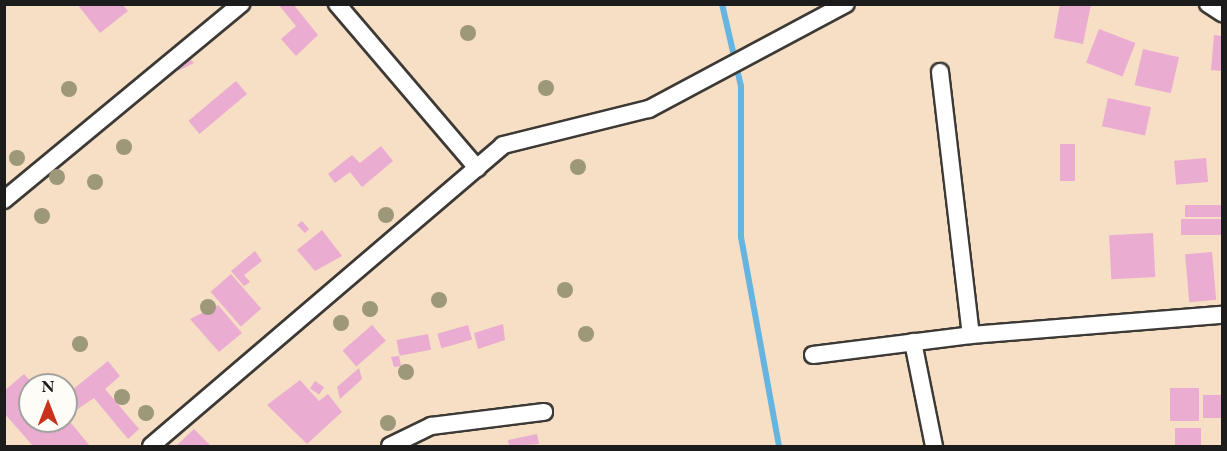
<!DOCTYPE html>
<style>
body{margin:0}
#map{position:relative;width:1227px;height:451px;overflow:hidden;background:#f6dfc5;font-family:"EB Garamond",serif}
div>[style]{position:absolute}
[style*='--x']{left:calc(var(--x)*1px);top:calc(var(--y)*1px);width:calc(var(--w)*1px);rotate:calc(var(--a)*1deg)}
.stream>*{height:6px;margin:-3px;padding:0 3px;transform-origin:3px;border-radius:3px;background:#65b5e0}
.building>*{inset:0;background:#eaacd0;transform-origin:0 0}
.roads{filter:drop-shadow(2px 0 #3d3935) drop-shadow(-2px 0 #3d3935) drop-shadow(0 2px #3d3935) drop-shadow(0 -2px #3d3935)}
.street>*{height:16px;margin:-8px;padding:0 8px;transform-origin:8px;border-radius:8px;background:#fff}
.trees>*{width:16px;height:16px;margin:-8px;border-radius:50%;background:#9c9879}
span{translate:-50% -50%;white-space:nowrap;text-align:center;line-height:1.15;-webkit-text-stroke:4.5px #fdfcf7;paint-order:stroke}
.frame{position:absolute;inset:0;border:6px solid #1c1c1c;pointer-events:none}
.north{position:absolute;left:18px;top:373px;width:60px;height:60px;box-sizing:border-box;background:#fdfcf7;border:2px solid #a3a29f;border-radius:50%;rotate:0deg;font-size:16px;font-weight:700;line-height:24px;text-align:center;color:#1c1c1c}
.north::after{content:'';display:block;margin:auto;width:21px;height:27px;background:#c8321e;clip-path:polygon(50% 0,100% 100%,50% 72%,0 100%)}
</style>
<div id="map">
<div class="stream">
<i style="--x:722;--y:4;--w:84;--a:77"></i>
<i style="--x:741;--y:86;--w:151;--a:90"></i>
<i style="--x:741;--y:237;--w:212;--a:79.7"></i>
</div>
<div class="building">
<i style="clip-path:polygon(77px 4px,122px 4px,128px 11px,100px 33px)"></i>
<i style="clip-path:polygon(278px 4px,293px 4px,318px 35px,296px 56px,281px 39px,296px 26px)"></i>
<i style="clip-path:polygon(1060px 4px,1091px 4px,1083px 44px,1054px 38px)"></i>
<i style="left:1099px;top:29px;width:39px;height:36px;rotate:21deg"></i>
<i style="clip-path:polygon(1214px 35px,1222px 36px,1222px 71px,1211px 70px)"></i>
<i style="left:1143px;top:49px;width:37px;height:37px;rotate:13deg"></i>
<i style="clip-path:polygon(190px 59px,194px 63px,178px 71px,178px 70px)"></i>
<i style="left:236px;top:81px;width:17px;height:62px;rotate:50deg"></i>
<i style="left:1108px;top:98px;width:44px;height:29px;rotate:12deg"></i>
<i style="left:1060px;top:144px;width:15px;height:37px"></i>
<i style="clip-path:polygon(381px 146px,393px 161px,362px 187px,350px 172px,335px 183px,328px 174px,352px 155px,360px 163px)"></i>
<i style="left:1206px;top:158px;width:24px;height:32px;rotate:85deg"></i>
<i style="left:1222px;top:205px;width:12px;height:37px;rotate:90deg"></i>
<i style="left:1222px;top:219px;width:16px;height:41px;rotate:90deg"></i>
<i style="clip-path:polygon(302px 221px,309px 229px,305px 233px,297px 225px)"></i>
<i style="clip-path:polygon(322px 230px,342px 256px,315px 271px,297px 250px)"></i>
<i style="left:1153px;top:233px;width:44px;height:44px;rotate:87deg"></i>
<i style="clip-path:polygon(255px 251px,262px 261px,244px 275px,250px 282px,244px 286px,231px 271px)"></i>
<i style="left:1212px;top:252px;width:48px;height:27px;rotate:85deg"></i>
<i style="left:231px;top:274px;width:46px;height:27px;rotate:49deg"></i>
<i style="clip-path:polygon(218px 305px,242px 333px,219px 352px,190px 319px)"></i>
<i style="clip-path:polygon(503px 324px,505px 340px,478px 349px,474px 333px)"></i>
<i style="left:372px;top:325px;width:21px;height:39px;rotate:49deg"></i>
<i style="left:468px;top:325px;width:15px;height:32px;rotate:74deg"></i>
<i style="left:428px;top:334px;width:16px;height:32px;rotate:79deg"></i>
<i style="clip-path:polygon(399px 356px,401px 366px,394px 367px,391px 357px)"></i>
<i style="clip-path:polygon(108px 361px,120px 376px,105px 389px,139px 429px,128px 439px,94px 398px,66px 417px,66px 395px)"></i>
<i style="clip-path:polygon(359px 368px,362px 379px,340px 399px,337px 387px)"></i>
<i style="clip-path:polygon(24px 374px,34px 385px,30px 421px,66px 421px,61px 429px,71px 423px,90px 446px,33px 446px,4px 413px,4px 391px)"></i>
<i style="clip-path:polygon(300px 380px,319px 401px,328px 394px,342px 412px,307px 444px,267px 405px)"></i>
<i style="left:315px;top:381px;width:11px;height:9px;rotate:34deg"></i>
<i style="left:1199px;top:388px;width:33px;height:29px;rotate:90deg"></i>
<i style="left:1222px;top:395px;width:23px;height:19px;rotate:90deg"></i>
<i style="left:1175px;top:428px;width:26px;height:18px"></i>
<i style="clip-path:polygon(194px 429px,211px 446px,176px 446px)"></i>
<i style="clip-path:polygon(537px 434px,539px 444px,509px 446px,508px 440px)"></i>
</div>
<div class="roads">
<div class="street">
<i style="--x:337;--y:4;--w:216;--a:49.5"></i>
<i style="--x:1208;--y:4;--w:17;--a:33"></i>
<i style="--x:940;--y:72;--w:265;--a:83.3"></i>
<i style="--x:4;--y:200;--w:308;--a:-39.6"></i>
<i style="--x:913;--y:342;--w:106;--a:78.6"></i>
<i style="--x:813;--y:355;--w:159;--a:-7.2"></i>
<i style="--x:971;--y:335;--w:252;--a:-4.6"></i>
<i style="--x:151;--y:446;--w:463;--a:-40.5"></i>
<i style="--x:503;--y:145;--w:150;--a:-13.9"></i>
<i style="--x:649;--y:109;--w:223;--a:-28.1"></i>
<i style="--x:390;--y:446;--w:46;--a:-26"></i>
<i style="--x:431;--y:426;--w:114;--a:-7.1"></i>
</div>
</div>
<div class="trees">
<i style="left:468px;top:33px"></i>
<i style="left:546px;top:88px"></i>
<i style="left:69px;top:89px"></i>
<i style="left:124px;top:147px"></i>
<i style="left:17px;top:158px"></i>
<i style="left:578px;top:167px"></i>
<i style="left:57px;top:177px"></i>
<i style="left:95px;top:182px"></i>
<i style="left:386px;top:215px"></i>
<i style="left:42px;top:216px"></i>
<i style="left:565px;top:290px"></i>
<i style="left:439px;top:300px"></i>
<i style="left:208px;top:307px"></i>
<i style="left:370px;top:309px"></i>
<i style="left:341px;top:323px"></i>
<i style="left:586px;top:334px"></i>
<i style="left:80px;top:344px"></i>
<i style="left:406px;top:372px"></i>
<i style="left:122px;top:397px"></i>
<i style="left:146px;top:413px"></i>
<i style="left:388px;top:423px"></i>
</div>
<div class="frame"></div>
<div class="north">N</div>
</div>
